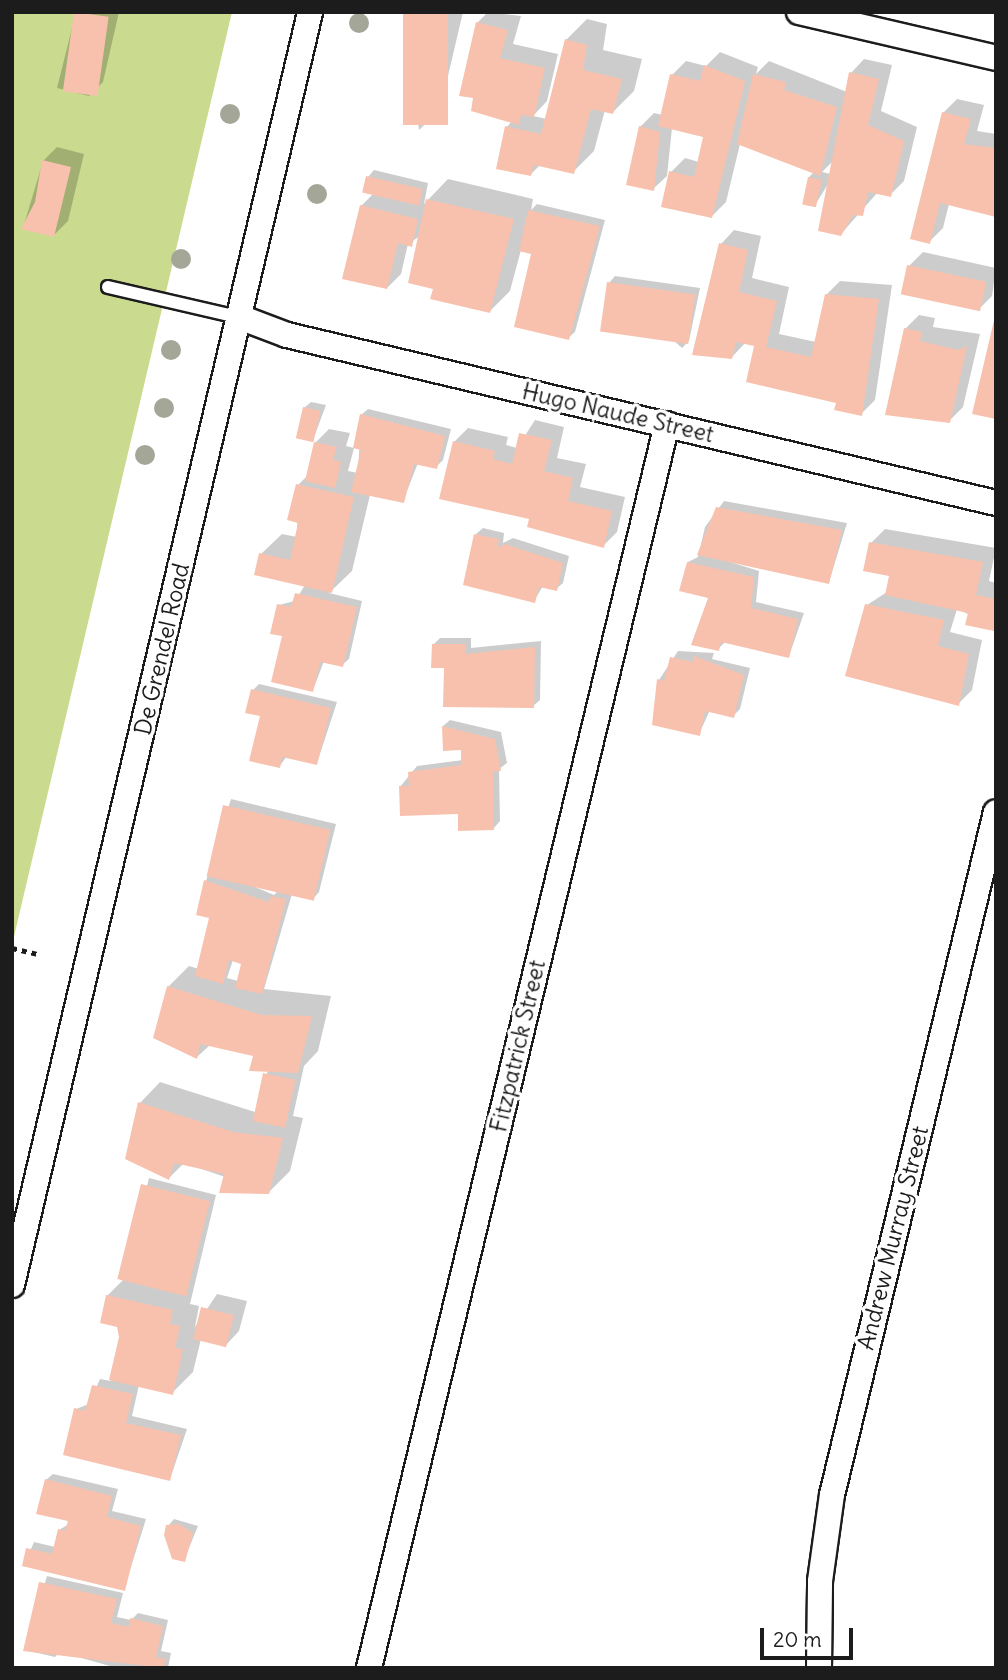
<!DOCTYPE html>
<style>
body{margin:0}
#map{position:relative;width:1008px;height:1680px;overflow:hidden;background:#fff;font-family:Delius,sans-serif}
div>[style]{position:absolute}
[style*='--x']{left:calc(var(--x)*1px);top:calc(var(--y)*1px);width:calc(var(--w)*1px);rotate:calc(var(--a)*1deg)}
.green>*{inset:0;background:#cadb8f}
.shadow>*{inset:0;background:#0003}
.building>*{inset:0;background:#f8c1ad;transform-origin:0 0}
.path>*{height:4.5px;margin-top:-2.25px;transform-origin:0;background:repeating-linear-gradient(90deg,#1c1c1c 0 5px,transparent 0 10px)}
.roads{filter:drop-shadow(2px 0 #1c1c1c) drop-shadow(-2px 0 #1c1c1c) drop-shadow(0 2px #1c1c1c) drop-shadow(0 -2px #1c1c1c)}
.lane>*{height:12px;margin:-6px;padding:0 6px;transform-origin:6px;border-radius:6px;background:#fff}
.street>*{height:24px;margin:-12px;padding:0 12px;transform-origin:12px;border-radius:12px;background:#fff}
.trees>*{width:20px;height:20px;margin:-10px;border-radius:50%;background:#a4a798}
span{translate:-50% -50%;white-space:nowrap;text-align:center;line-height:1.15;-webkit-text-stroke:7px #fff;paint-order:stroke}
.street-label{font-size:23px;color:#1c1c1c}
.frame{position:absolute;inset:0;border:14px solid #1c1c1c;pointer-events:none}
.scale{position:absolute;left:760px;top:1628px;width:93px;height:32px;box-sizing:border-box;border:4px solid #1c1c1c;border-top:0;padding-left:9px;font-size:21px;line-height:24px;white-space:nowrap;color:#1c1c1c;-webkit-text-stroke:5px #fff;paint-order:stroke}
</style>
<div id="map">
<div class="green">
<i style="clip-path:polygon(12px 12px,232px 12px,12px 945px)"></i>
</div>
<div class="shadow">
<i style="clip-path:polygon(76px 12px,119px 12px,103px 82px,89px 96px,57px 88px)"></i>
<i style="clip-path:polygon(405px 12px,463px 12px,440px 110px,419px 130px)"></i>
<i style="clip-path:polygon(488px 12px,521px 16px,513px 44px,558px 54px,547px 101px,533px 116px,547px 119px,566px 40px,587px 19px,607px 24px,603px 50px,642px 59px,634px 91px,613px 112px,605px 110px,594px 151px,573px 172px,541px 164px,531px 174px,507px 127px,512px 121px,477px 23px)"></i>
<i style="clip-path:polygon(evenodd,720px 52px,758px 67px,756px 74px,769px 61px,847px 92px,851px 73px,864px 59px,892px 65px,881px 111px,917px 127px,904px 181px,890px 195px,878px 192px,841px 234px,830px 181px,815px 205px,809px 177px,814px 172px,740px 144px,726px 202px,712px 216px,671px 172px,685px 158px,699px 162px,705px 135px,672px 128px,667px 176px,653px 189px,640px 127px,654px 113px,663px 115px,672px 75px,686px 61px,706px 66px,720px 52px,833px 161px,831px 174px,822px 172px,833px 161px)"></i>
<i style="clip-path:polygon(957px 99px,984px 105px,977px 131px,996px 134px,996px 215px,949px 204px,943px 228px,929px 242px,943px 113px)"></i>
<i style="clip-path:polygon(57px 147px,84px 154px,68px 221px,54px 235px,23px 228px,43px 161px)"></i>
<i style="clip-path:polygon(374px 170px,428px 183px,424px 204px,448px 179px,533px 199px,531px 210px,537px 204px,605px 220px,575px 332px,568px 338px,533px 252px,521px 250px,510px 291px,489px 312px,435px 287px,420px 236px,408px 244px,401px 274px,387px 288px,361px 206px,373px 194px,368px 177px)"></i>
<i style="clip-path:polygon(734px 230px,761px 236px,752px 278px,789px 287px,779px 334px,816px 342px,826px 295px,840px 281px,892px 285px,875px 400px,861px 414px,756px 345px,746px 342px,732px 357px,721px 244px)"></i>
<i style="clip-path:polygon(923px 252px,996px 268px,992px 296px,978px 310px,909px 266px)"></i>
<i style="clip-path:polygon(615px 276px,700px 288px,689px 341px,682px 348px,609px 283px)"></i>
<i style="clip-path:polygon(919px 315px,935px 318px,933px 327px,980px 334px,963px 407px,949px 421px,905px 329px)"></i>
<i style="clip-path:polygon(311px 402px,326px 405px,313px 440px,304px 408px)"></i>
<i style="clip-path:polygon(368px 409px,451px 429px,443px 460px,436px 467px,418px 463px,403px 501px,370px 495px,352px 571px,329px 593px,362px 601px,349px 659px,342px 665px,324px 661px,313px 690px,284px 635px,279px 605px,295px 601px,305px 585px,261px 554px,282px 534px,297px 537px,298px 485px,308px 475px,315px 443px,329px 429px,350px 433px,346px 446px,354px 448px,348px 471px,358px 473px,361px 415px)"></i>
<i style="clip-path:polygon(535px 420px,564px 427px,557px 458px,586px 464px,580px 487px,625px 497px,617px 532px,603px 546px,531px 518px,454px 442px,468px 428px,508px 437px,506px 445px,517px 448px)"></i>
<i style="clip-path:polygon(724px 501px,847px 523px,829px 582px,711px 556px,759px 571px,756px 602px,804px 613px,789px 656px,725px 642px,718px 649px,711px 597px,688px 562px,698px 557px,705px 527px)"></i>
<i style="clip-path:polygon(483px 528px,504px 533px,503px 543px,513px 538px,569px 556px,563px 583px,556px 589px,543px 586px,534px 601px,476px 534px)"></i>
<i style="clip-path:polygon(885px 529px,996px 548px,989px 581px,996px 583px,996px 627px,957px 609px,950px 632px,982px 640px,972px 690px,958px 704px,867px 605px,887px 592px,891px 575px,871px 543px)"></i>
<i style="clip-path:polygon(440px 638px,471px 638px,471px 648px,541px 641px,540px 700px,533px 706px,446px 666px,433px 645px)"></i>
<i style="clip-path:polygon(678px 651px,714px 653px,712px 659px,750px 668px,740px 709px,733px 716px,710px 710px,699px 734px,659px 680px)"></i>
<i style="clip-path:polygon(259px 684px,337px 702px,317px 763px,287px 756px,279px 767px,253px 690px)"></i>
<i style="clip-path:polygon(450px 720px,501px 732px,507px 763px,499px 769px,500px 821px,494px 828px,400px 787px,417px 766px,463px 760px,462px 748px,443px 726px)"></i>
<i style="clip-path:polygon(evenodd,231px 799px,336px 824px,319px 892px,313px 899px,292px 894px,264px 989px,331px 996px,318px 1051px,304px 1066px,293px 1116px,303px 1118px,290px 1171px,269px 1192px,184px 1163px,169px 1178px,140px 1103px,160px 1082px,255px 1112px,268px 1070px,255px 1055px,210px 1045px,197px 1057px,168px 987px,189px 966px,199px 969px,211px 917px,206px 881px,231px 799px,246px 883px,278px 891px,274px 895px,246px 883px,231px 799px,233px 960px,243px 962px,238px 981px,227px 978px,233px 960px)"></i>
<i style="clip-path:polygon(149px 1178px,216px 1195px,190px 1304px,199px 1306px,195px 1327px,217px 1294px,247px 1301px,239px 1331px,226px 1345px,201px 1339px,193px 1372px,172px 1393px,139px 1385px,132px 1416px,187px 1429px,170px 1479px,76px 1409px,89px 1404px,100px 1379px,111px 1381px,121px 1337px,107px 1296px,124px 1279px)"></i>
<i style="clip-path:polygon(53px 1474px,118px 1489px,112px 1511px,146px 1519px,124px 1589px,24px 1565px,34px 1542px,55px 1547px,59px 1530px,69px 1524px,46px 1480px)"></i>
<i style="clip-path:polygon(174px 1519px,198px 1526px,184px 1560px,168px 1526px)"></i>
<i style="clip-path:polygon(47px 1576px,123px 1593px,117px 1617px,131px 1620px,138px 1613px,168px 1620px,161px 1651px,171px 1653px,168px 1668px,117px 1668px,60px 1652px,55px 1657px,25px 1650px)"></i>
</div>
<div class="building">
<i style="left:74px;top:12px;width:35px;height:80px;rotate:8deg"></i>
<i style="left:403px;top:12px;width:45px;height:113px"></i>
<i style="clip-path:polygon(476px 22px,508px 30px,500px 58px,545px 68px,534px 117px,521px 115px,519px 125px,471px 111px,473px 98px,459px 96px)"></i>
<i style="clip-path:polygon(565px 39px,587px 45px,583px 70px,622px 79px,613px 114px,591px 109px,574px 174px,534px 165px,531px 176px,496px 169px,505px 126px,541px 134px)"></i>
<i style="clip-path:polygon(704px 65px,745px 81px,712px 218px,661px 207px,669px 171px,694px 177px,703px 137px,658px 126px,670px 74px,700px 81px)"></i>
<i style="clip-path:polygon(849px 72px,879px 79px,868px 125px,904px 141px,891px 197px,868px 192px,863px 216px,853px 215px,841px 236px,818px 231px)"></i>
<i style="clip-path:polygon(753px 74px,786px 82px,784px 90px,837px 107px,820px 176px,737px 144px)"></i>
<i style="clip-path:polygon(942px 112px,971px 119px,964px 144px,996px 148px,996px 217px,940px 203px,930px 244px,910px 239px)"></i>
<i style="clip-path:polygon(639px 126px,660px 132px,654px 191px,626px 185px)"></i>
<i style="clip-path:polygon(42px 160px,71px 167px,54px 237px,21px 229px,35px 202px)"></i>
<i style="left:366px;top:176px;width:58px;height:17px;rotate:13deg"></i>
<i style="left:808px;top:177px;width:14px;height:28px;rotate:12deg"></i>
<i style="clip-path:polygon(426px 199px,514px 219px,490px 313px,430px 299px,433px 289px,408px 283px)"></i>
<i style="clip-path:polygon(360px 205px,418px 219px,412px 247px,398px 243px,387px 289px,342px 279px)"></i>
<i style="clip-path:polygon(528px 210px,600px 226px,569px 340px,514px 327px,531px 254px,519px 251px)"></i>
<i style="clip-path:polygon(719px 243px,748px 250px,739px 292px,777px 301px,766px 347px,811px 357px,825px 294px,879px 299px,862px 416px,834px 410px,836px 403px,746px 382px,754px 346px,736px 342px,732px 359px,692px 355px)"></i>
<i style="left:907px;top:265px;width:81px;height:30px;rotate:12deg"></i>
<i style="left:607px;top:282px;width:89px;height:50px;rotate:8deg"></i>
<i style="clip-path:polygon(995px 316px,996px 316px,996px 419px,972px 414px)"></i>
<i style="clip-path:polygon(904px 328px,922px 332px,920px 341px,958px 350px,967px 346px,950px 423px,885px 415px)"></i>
<i style="left:303px;top:407px;width:18px;height:32px;rotate:13deg"></i>
<i style="clip-path:polygon(360px 414px,445px 436px,437px 469px,414px 464px,404px 503px,351px 492px,361px 450px,353px 448px)"></i>
<i style="clip-path:polygon(519px 433px,552px 440px,544px 471px,573px 478px,568px 501px,612px 511px,604px 548px,527px 527px,529px 519px,439px 499px,453px 441px,495px 451px,493px 459px,512px 464px)"></i>
<i style="clip-path:polygon(314px 442px,337px 447px,333px 460px,341px 462px,335px 488px,305px 481px)"></i>
<i style="clip-path:polygon(296px 484px,354px 497px,332px 593px,254px 575px,259px 553px,290px 560px,298px 523px,287px 520px)"></i>
<i style="clip-path:polygon(716px 507px,842px 530px,829px 584px,697px 555px)"></i>
<i style="clip-path:polygon(474px 534px,499px 539px,497px 548px,505px 544px,563px 563px,557px 591px,539px 587px,535px 603px,463px 585px)"></i>
<i style="clip-path:polygon(869px 542px,983px 562px,976px 595px,996px 599px,994px 631px,965px 625px,968px 613px,885px 595px,889px 576px,863px 571px)"></i>
<i style="clip-path:polygon(687px 562px,754px 577px,751px 608px,798px 619px,789px 658px,721px 642px,719px 651px,691px 645px,708px 598px,679px 591px)"></i>
<i style="clip-path:polygon(295px 593px,357px 607px,343px 667px,320px 662px,313px 692px,271px 682px,282px 636px,270px 634px,277px 604px,291px 607px)"></i>
<i style="clip-path:polygon(865px 604px,944px 620px,938px 646px,969px 654px,959px 706px,845px 676px)"></i>
<i style="clip-path:polygon(432px 644px,466px 644px,465px 654px,535px 647px,534px 708px,443px 707px,444px 668px,431px 668px)"></i>
<i style="clip-path:polygon(694px 656px,744px 675px,734px 718px,705px 711px,700px 736px,652px 725px,657px 679px,664px 681px,670px 657px,693px 662px)"></i>
<i style="clip-path:polygon(251px 689px,331px 708px,317px 765px,282px 757px,280px 768px,249px 761px,260px 716px,245px 713px)"></i>
<i style="clip-path:polygon(442px 726px,495px 739px,501px 771px,493px 771px,494px 830px,458px 831px,458px 814px,400px 816px,399px 786px,409px 786px,408px 772px,461px 765px,461px 750px,443px 751px)"></i>
<i style="left:223px;top:805px;width:110px;height:73px;rotate:13deg"></i>
<i style="clip-path:polygon(204px 880px,269px 902px,271px 896px,286px 899px,262px 994px,235px 988px,241px 964px,229px 960px,223px 984px,195px 976px,209px 918px,196px 915px)"></i>
<i style="clip-path:polygon(167px 986px,262px 1015px,312px 1016px,298px 1073px,249px 1071px,253px 1056px,200px 1044px,197px 1059px,153px 1038px)"></i>
<i style="left:263px;top:1073px;width:33px;height:49px;rotate:12deg"></i>
<i style="clip-path:polygon(138px 1102px,233px 1132px,283px 1138px,269px 1194px,219px 1193px,224px 1174px,174px 1163px,169px 1180px,125px 1159px)"></i>
<i style="left:141px;top:1184px;width:71px;height:98px;rotate:14deg"></i>
<i style="clip-path:polygon(106px 1295px,173px 1310px,170px 1324px,180px 1326px,175px 1348px,183px 1349px,173px 1395px,109px 1380px,119px 1337px,117px 1327px,100px 1323px)"></i>
<i style="left:201px;top:1307px;width:34px;height:33px;rotate:14deg"></i>
<i style="clip-path:polygon(92px 1385px,133px 1394px,126px 1423px,181px 1435px,170px 1481px,63px 1455px,74px 1408px,85px 1411px)"></i>
<i style="clip-path:polygon(45px 1479px,112px 1496px,107px 1517px,141px 1526px,125px 1591px,22px 1566px,26px 1548px,52px 1554px,58px 1529px,65px 1531px,68px 1521px,36px 1514px)"></i>
<i style="clip-path:polygon(179px 1524px,193px 1533px,185px 1562px,172px 1559px,164px 1535px,166px 1525px)"></i>
<i style="clip-path:polygon(39px 1582px,117px 1599px,111px 1623px,129px 1627px,130px 1618px,163px 1626px,156px 1657px,165px 1659px,164px 1668px,23px 1651px)"></i>
</div>
<div class="path">
<i style="--x:12;--y:948;--w:26;--a:13"></i>
</div>
<div class="roads">
<div class="lane">
<i style="--x:108;--y:287;--w:138;--a:13"></i>
</div>
<div class="street">
<i style="--x:799;--y:12;--w:202;--a:13.1"></i>
<i style="--x:242;--y:318;--w:48;--a:20.7"></i>
<i style="--x:287;--y:335;--w:729;--a:13.33"></i>
<i style="--x:12;--y:1285;--w:1307;--a:-76.82"></i>
<i style="--x:369;--y:1668;--w:1279;--a:-76.53"></i>
<i style="--x:819;--y:1668;--w:87;--a:-89.3"></i>
<i style="--x:820;--y:1581;--w:87;--a:-82.1"></i>
<i style="--x:832;--y:1495;--w:702;--a:-76.5"></i>
</div>
</div>
<div class="trees">
<i style="left:359px;top:23px"></i>
<i style="left:230px;top:114px"></i>
<i style="left:317px;top:194px"></i>
<i style="left:181px;top:259px"></i>
<i style="left:171px;top:350px"></i>
<i style="left:164px;top:408px"></i>
<i style="left:145px;top:455px"></i>
</div>
<div class="street-label">
<span style="left:618px;top:413px;rotate:13deg">Hugo Naude Street</span>
<span style="left:162px;top:649px;rotate:-77deg">De Grendel Road</span>
<span style="left:518px;top:1046px;rotate:-77deg">Fitzpatrick Street</span>
<span style="left:893px;top:1238px;rotate:-76deg">Andrew Murray Street</span>
</div>
<div class="frame"></div>
<div class="scale">20 m</div>
</div>
